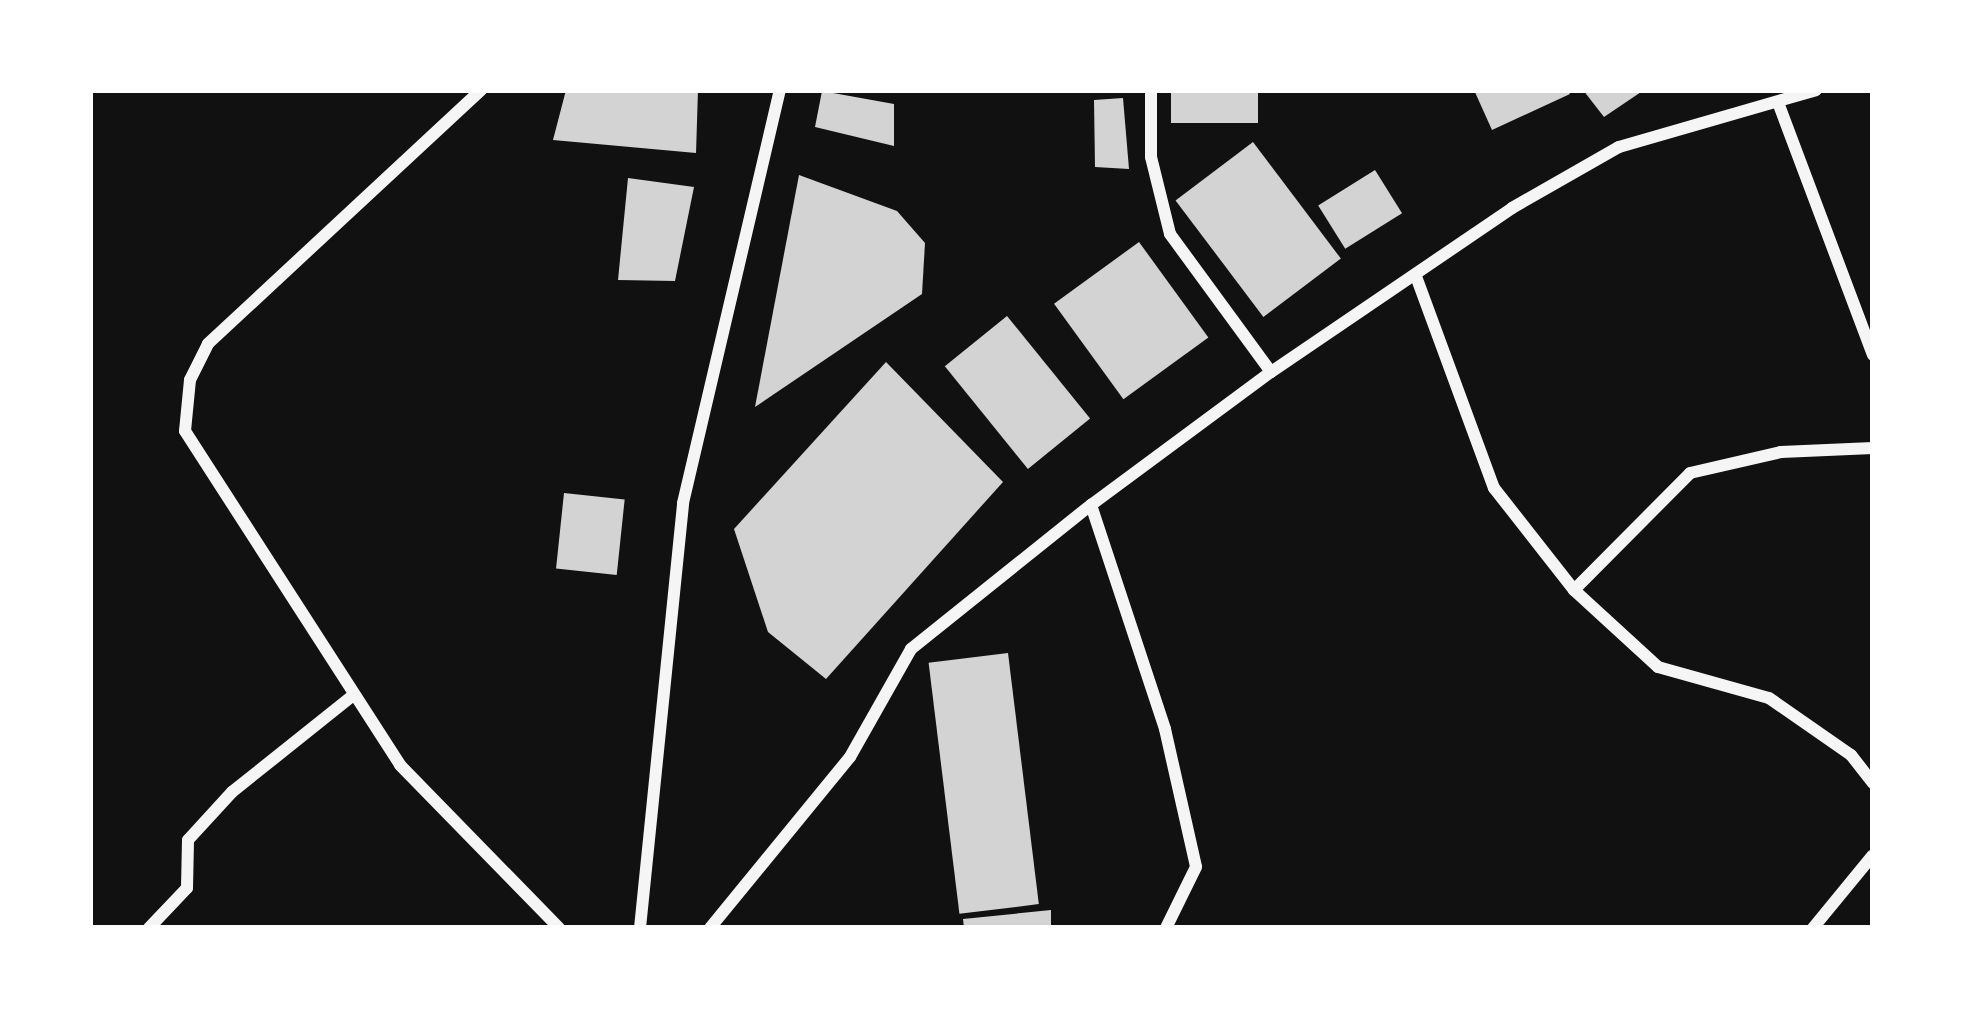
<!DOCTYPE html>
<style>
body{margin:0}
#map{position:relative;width:1963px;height:1018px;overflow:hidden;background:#111;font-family:Ubuntu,sans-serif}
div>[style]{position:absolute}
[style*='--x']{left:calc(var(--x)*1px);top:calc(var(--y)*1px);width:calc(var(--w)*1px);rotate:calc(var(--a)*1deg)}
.building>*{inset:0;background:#d3d3d3;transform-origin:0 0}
.minor>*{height:12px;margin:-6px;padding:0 6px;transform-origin:6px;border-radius:6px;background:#f5f5f5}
span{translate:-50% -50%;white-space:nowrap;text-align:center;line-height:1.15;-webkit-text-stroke:9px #fff;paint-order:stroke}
.frame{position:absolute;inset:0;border:93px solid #fff;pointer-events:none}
</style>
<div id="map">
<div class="building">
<i style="clip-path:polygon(566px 90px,698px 90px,696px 153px,553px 140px)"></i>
<i style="left:1171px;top:90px;width:87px;height:33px"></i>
<i style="clip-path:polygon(1474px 90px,1568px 90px,1570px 94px,1492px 130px)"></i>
<i style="clip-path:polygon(1583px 90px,1644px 90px,1604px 117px)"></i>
<i style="clip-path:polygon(822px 91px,894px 104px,894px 146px,815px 127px)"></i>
<i style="clip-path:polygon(1123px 98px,1129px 169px,1095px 167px,1094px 100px)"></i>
<i style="left:1253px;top:142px;width:146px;height:97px;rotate:53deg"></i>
<i style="left:1375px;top:170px;width:51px;height:67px;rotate:58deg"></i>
<i style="clip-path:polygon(799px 175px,897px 211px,925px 243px,922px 294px,755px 407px)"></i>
<i style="clip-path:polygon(628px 178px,694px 187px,675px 281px,618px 280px)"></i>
<i style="left:1139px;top:242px;width:118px;height:105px;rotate:54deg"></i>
<i style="left:1007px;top:316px;width:132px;height:80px;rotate:51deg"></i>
<i style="clip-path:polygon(886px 362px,1003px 482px,826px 679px,768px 632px,734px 529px)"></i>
<i style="left:564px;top:493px;width:61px;height:76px;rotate:6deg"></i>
<i style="left:1008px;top:653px;width:253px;height:80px;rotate:83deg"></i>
<i style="clip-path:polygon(1051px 910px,1051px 928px,964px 928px,963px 919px)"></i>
</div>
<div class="minor">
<i style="--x:481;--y:90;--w:373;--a:137.1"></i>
<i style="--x:208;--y:344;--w:40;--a:116.6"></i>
<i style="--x:190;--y:380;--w:51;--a:95.6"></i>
<i style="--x:185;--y:431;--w:397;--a:57.2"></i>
<i style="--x:400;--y:765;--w:228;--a:45.7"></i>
<i style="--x:1151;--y:90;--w:67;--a:90"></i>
<i style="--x:1151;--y:157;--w:79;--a:76.1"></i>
<i style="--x:1170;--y:234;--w:171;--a:53.8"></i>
<i style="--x:1779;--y:105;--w:267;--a:69.4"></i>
<i style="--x:1417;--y:279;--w:223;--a:69.8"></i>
<i style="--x:1494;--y:488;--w:130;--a:51.9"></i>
<i style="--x:1574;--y:590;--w:114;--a:42.5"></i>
<i style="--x:1658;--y:667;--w:115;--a:15.6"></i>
<i style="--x:1769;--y:698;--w:100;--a:34.8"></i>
<i style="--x:1851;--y:755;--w:36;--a:52"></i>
<i style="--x:1091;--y:505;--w:236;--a:71.7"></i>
<i style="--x:1165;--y:729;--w:141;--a:77.3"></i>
<i style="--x:1196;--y:867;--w:68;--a:116.2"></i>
<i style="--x:1574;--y:590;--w:165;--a:-45.2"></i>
<i style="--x:1690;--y:473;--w:93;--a:-13"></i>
<i style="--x:1781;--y:452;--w:92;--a:-2.5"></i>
<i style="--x:149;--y:928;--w:55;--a:-46.5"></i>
<i style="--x:187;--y:888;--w:48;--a:-88.8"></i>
<i style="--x:188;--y:840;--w:65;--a:-47.5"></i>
<i style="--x:232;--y:792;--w:152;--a:-38.6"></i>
<i style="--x:640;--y:928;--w:427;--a:-84.2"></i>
<i style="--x:683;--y:503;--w:424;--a:-76.8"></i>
<i style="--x:710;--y:928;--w:221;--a:-50.7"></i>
<i style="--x:850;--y:757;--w:124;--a:-60.5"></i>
<i style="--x:911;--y:649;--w:231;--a:-38.7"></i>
<i style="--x:1091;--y:505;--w:224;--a:-36.5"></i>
<i style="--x:1271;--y:372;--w:292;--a:-34.2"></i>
<i style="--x:1512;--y:208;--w:123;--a:-29.7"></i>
<i style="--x:1619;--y:147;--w:205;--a:-16.1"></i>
<i style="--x:1813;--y:928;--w:94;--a:-50.6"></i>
</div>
<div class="frame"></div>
</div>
